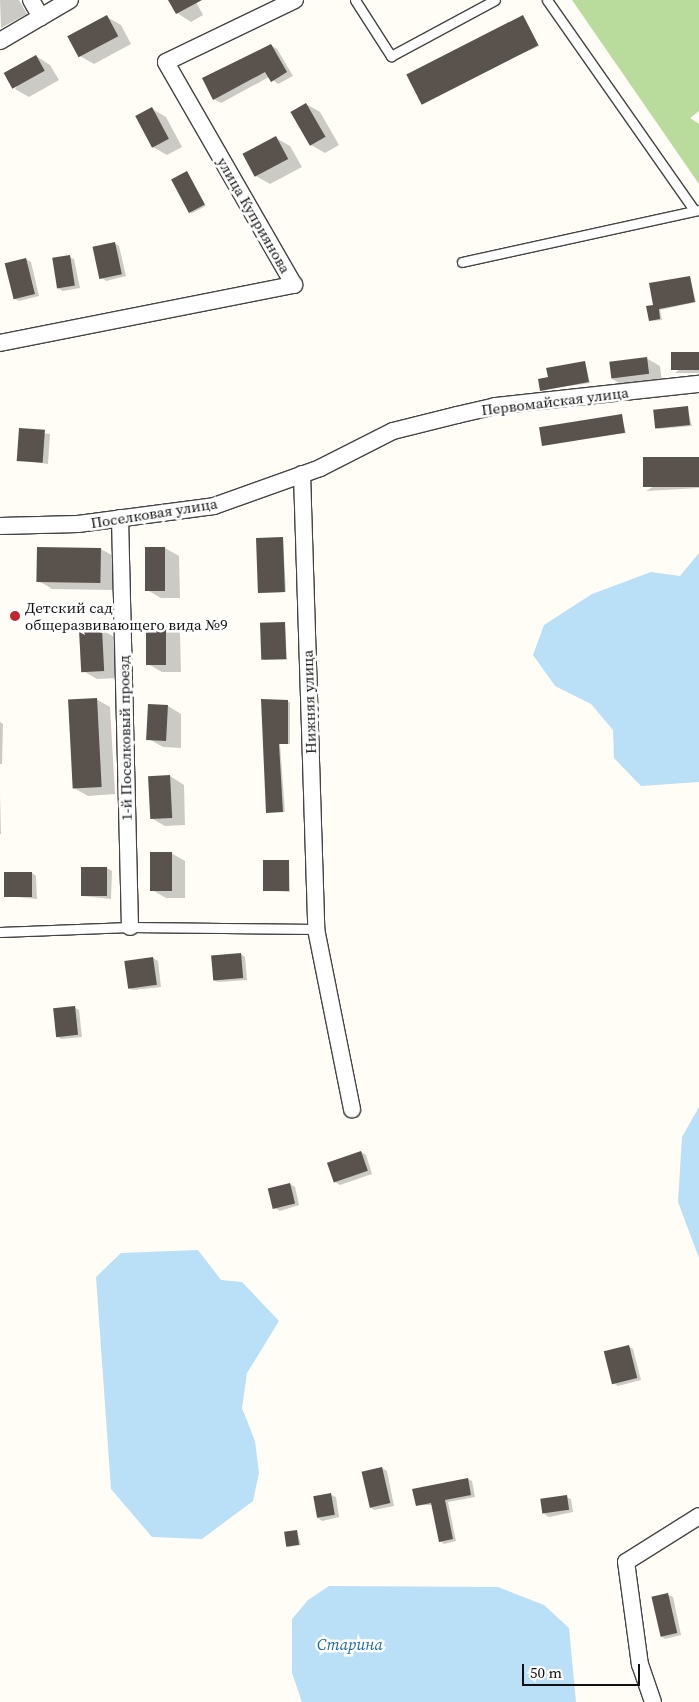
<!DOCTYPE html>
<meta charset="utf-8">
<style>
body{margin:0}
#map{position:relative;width:699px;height:1702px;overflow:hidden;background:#fffdf5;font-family:"Source Serif 4",serif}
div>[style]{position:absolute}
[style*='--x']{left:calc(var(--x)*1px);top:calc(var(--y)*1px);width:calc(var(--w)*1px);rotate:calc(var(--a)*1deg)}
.forest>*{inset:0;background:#b9dc9c}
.water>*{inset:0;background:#b9e0f7}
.shadow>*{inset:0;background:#0003}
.building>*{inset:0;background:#5a524d;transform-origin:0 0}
.roads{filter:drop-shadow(1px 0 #444) drop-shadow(-1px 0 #444) drop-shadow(0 1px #444) drop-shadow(0 -1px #444)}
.lane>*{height:9px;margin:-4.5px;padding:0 4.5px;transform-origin:4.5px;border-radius:4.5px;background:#fff}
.street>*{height:16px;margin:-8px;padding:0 8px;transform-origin:8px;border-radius:8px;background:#fff}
.dots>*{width:14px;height:14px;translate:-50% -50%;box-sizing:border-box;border:2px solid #fff;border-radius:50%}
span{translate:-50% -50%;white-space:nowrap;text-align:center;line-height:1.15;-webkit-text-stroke:5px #fff;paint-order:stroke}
.street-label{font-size:15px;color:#111}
.poi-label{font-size:15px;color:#111}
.left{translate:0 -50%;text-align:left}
.water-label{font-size:16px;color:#1768a6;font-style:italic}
.scale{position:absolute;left:522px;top:1664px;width:118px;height:22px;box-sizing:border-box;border:2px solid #111;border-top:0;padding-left:6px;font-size:15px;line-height:18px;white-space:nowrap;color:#111;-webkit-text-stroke:4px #fff;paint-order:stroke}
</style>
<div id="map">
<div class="forest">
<i style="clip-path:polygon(572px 0,699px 0,699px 111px,690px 118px,699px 124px,699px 184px)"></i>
</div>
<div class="water">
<i style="clip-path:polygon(699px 553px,699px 782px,641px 786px,614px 758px,613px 730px,591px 704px,555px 686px,533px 655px,544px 625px,592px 594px,651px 572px,680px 576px)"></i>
<i style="clip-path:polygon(699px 1107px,699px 1258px,678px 1202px,682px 1137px)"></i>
<i style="clip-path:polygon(198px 1250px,221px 1280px,242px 1282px,279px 1321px,247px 1373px,242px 1408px,255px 1441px,259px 1473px,253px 1501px,202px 1539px,152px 1537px,111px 1489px,96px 1277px,121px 1253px)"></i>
<i style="clip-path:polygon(329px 1586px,498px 1587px,544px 1605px,569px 1628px,576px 1702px,302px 1702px,292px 1673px,292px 1619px,308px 1600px)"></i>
</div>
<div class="shadow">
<i style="clip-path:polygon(0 0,19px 0,27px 14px,1px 28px)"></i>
<i style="clip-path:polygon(169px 0,195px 0,203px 15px,191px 22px,177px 13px)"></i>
<i style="clip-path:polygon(523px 16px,539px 46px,420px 100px)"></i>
<i style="clip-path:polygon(107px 17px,121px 25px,131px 44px,94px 64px,80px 56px)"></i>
<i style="clip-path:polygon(271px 45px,277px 49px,293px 76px,278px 84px,269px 77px,221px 103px,214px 99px)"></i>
<i style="clip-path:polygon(36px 56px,50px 65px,59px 80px,29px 97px,15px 89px)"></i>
<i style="clip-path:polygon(306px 104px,320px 112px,339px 145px,325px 153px,311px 145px)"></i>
<i style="clip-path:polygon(152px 109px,166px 117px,182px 147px,167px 155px,153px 147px)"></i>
<i style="clip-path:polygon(276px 138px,290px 146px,302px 167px,270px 184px,256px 176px)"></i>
<i style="clip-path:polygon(187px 172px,206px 206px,192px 213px,190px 212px)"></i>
<i style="clip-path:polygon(114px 243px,119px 246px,126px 276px,106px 281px,102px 278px)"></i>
<i style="clip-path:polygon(69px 257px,74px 259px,80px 288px,63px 291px,59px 289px)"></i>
<i style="clip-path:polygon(26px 259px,31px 262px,39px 296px,19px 301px,15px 299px,6px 264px)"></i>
<i style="clip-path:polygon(690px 277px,696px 302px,660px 310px,662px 320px,650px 321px,655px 306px)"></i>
<i style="clip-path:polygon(699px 354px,699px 373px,675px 373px)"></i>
<i style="clip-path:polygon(646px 358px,660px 366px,662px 382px,626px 387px,612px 379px)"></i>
<i style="clip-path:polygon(585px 362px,590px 383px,541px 390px,550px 378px)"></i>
<i style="clip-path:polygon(687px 408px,692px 426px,657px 429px)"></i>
<i style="clip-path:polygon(621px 415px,626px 433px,542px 443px)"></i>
<i style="clip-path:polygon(20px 430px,50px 434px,48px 464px,19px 460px)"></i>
<i style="clip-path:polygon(699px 458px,699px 488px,646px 491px)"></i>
<i style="clip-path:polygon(283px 538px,286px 592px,261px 593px,259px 592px)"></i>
<i style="clip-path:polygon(147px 548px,165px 548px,179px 556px,180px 598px,161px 598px,147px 590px)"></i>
<i style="clip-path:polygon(101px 549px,115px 557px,114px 590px,52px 589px,39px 581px)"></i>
<i style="clip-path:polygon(285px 624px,287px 660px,264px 660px)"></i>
<i style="clip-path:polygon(147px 625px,166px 625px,180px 633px,181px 672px,162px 672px,148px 664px)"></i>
<i style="clip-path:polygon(102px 630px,116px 638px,118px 678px,97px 679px,83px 671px)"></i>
<i style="clip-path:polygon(96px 699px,110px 707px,115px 794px,88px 796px,74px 788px)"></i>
<i style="clip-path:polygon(262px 701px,290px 702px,290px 744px,280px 744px,285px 812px,267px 812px)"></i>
<i style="clip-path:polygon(168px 706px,181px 714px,181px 748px,163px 747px,149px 739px)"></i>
<i style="clip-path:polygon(0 722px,3px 724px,2px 764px,0 764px)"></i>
<i style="clip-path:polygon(170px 776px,184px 785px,185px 825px,165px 826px,151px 818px)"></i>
<i style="clip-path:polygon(0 794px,1px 834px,0 834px)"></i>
<i style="clip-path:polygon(171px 853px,185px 861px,185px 898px,166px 898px,152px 890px)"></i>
<i style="clip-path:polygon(289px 862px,290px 892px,263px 890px)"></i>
<i style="clip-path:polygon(107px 868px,112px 871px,111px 899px,82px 896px)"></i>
<i style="clip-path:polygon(32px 873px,36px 876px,37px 899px,6px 896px)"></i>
<i style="clip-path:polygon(241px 954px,245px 957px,247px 980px,218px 982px,214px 980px)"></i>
<i style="clip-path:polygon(153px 958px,158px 961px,161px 987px,133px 990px,129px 988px)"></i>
<i style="clip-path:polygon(74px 1007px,79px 1010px,82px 1037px,61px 1039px,57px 1036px)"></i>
<i style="clip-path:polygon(361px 1152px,366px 1155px,372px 1174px,340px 1185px,335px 1182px)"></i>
<i style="clip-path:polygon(290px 1184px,295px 1187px,299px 1205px,280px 1211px,275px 1208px)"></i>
<i style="clip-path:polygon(628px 1346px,633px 1349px,641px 1380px,618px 1386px,613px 1383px)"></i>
<i style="clip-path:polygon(382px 1468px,387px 1471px,394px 1506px,374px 1510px,370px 1507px)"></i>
<i style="clip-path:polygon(468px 1479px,472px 1481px,475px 1497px,448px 1502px,456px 1541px,444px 1544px,440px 1541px,432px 1505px,417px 1505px)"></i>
<i style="clip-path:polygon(331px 1495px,336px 1497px,339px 1517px,322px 1521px,318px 1518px)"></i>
<i style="clip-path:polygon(566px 1497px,571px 1499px,573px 1512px,549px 1517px,544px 1514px)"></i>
<i style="clip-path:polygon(297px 1531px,301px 1545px,289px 1547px,287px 1546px)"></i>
<i style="clip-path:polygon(668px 1595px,673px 1597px,681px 1635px,665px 1639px,661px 1636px)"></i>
</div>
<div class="building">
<i style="clip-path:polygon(168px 0,202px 0,176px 14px)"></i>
<i style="left:107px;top:15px;width:24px;height:45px;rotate:62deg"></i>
<i style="left:523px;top:15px;width:34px;height:131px;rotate:63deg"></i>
<i style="clip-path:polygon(271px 44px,287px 72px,271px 82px,265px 72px,213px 100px,202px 78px)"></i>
<i style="left:36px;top:55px;width:18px;height:37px;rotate:61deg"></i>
<i style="left:306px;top:103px;width:39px;height:18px;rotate:60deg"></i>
<i style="left:152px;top:107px;width:36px;height:19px;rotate:62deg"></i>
<i style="left:276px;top:136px;width:26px;height:38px;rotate:62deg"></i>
<i style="left:187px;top:171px;width:38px;height:18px;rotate:62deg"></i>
<i style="left:115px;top:242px;width:33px;height:23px;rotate:78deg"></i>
<i style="left:70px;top:255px;width:31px;height:18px;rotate:81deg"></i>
<i style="left:26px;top:258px;width:37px;height:22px;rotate:76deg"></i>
<i style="clip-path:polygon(690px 276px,695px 302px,659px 309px,660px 319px,649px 321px,646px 306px,653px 305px,649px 283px)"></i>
<i style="left:699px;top:352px;width:18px;height:28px;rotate:90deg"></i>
<i style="left:647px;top:357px;width:17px;height:38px;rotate:83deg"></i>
<i style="clip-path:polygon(585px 361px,589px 382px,540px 391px,538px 379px,548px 377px,546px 368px)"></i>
<i style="left:688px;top:406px;width:19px;height:35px;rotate:84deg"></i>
<i style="left:622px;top:414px;width:19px;height:84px;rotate:81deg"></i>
<i style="left:19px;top:428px;width:26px;height:33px;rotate:4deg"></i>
<i style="left:699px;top:457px;width:30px;height:56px;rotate:90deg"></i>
<i style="left:283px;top:537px;width:55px;height:27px;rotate:88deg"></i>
<i style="left:37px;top:547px;width:64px;height:35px;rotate:1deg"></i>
<i style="left:145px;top:547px;width:20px;height:44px"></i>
<i style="left:285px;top:622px;width:37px;height:25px;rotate:88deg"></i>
<i style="left:146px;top:624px;width:20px;height:41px"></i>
<i style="left:102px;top:629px;width:42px;height:23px;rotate:87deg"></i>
<i style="left:97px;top:698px;width:89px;height:29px;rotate:87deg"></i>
<i style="clip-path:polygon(261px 699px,288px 700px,288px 744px,279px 744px,283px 812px,266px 813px)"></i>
<i style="left:148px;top:704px;width:20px;height:36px;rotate:3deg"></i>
<i style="left:170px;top:775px;width:43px;height:22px;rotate:87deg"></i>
<i style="left:150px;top:852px;width:22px;height:39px"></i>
<i style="left:263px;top:860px;width:26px;height:31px"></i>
<i style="left:81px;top:867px;width:26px;height:29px"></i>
<i style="left:4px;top:872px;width:28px;height:25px"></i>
<i style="left:241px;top:953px;width:25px;height:30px;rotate:85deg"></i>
<i style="left:153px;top:957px;width:28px;height:29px;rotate:82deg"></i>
<i style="left:75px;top:1006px;width:29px;height:22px;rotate:84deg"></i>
<i style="left:361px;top:1151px;width:21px;height:36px;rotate:71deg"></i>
<i style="left:290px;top:1183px;width:21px;height:23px;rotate:76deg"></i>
<i style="left:629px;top:1345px;width:34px;height:26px;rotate:76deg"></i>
<i style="left:382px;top:1467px;width:37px;height:21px;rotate:77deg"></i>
<i style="clip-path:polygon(468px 1478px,471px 1495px,445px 1500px,453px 1539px,439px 1542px,431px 1503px,416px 1506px,412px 1489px)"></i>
<i style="left:331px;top:1493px;width:22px;height:18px;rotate:80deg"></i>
<i style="left:567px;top:1495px;width:15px;height:27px;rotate:82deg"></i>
<i style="left:297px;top:1530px;width:15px;height:13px;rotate:82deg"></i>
<i style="left:668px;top:1593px;width:41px;height:17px;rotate:77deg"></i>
</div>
<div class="roads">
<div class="lane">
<i style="--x:355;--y:0;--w:67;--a:57.3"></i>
<i style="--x:391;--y:56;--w:118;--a:-28.3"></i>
<i style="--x:547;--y:0;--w:256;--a:55"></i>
<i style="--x:462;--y:262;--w:243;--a:-12.4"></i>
<i style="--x:0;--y:932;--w:130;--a:-2.2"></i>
<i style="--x:130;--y:927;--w:186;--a:0.6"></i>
</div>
<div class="street">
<i style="--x:31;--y:0;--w:20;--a:60"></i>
<i style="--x:0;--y:41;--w:81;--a:-30.4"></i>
<i style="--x:0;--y:343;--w:300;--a:-11.2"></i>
<i style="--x:294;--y:285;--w:257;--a:-119.9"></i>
<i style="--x:166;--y:62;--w:143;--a:-25.7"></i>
<i style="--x:302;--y:474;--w:455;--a:88.2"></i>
<i style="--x:316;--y:929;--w:184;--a:78.7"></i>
<i style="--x:120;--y:518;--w:409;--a:88.6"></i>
<i style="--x:0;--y:526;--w:78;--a:-1.5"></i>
<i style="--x:78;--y:524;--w:137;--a:-7.5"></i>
<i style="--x:214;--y:506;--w:113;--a:-19.7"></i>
<i style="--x:320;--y:468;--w:82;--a:-26.9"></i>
<i style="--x:393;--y:431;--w:66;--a:-14"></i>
<i style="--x:457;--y:415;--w:39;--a:-13"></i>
<i style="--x:495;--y:406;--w:205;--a:-6.2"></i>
<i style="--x:653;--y:1702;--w:39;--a:-109"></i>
<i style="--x:640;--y:1665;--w:104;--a:-97.7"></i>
<i style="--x:626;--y:1562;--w:86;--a:-32.2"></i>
</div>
</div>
<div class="dots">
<i style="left:15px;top:616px;background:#c4262e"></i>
</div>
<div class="street-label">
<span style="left:254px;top:215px;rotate:60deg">улица Куприянова</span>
<span style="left:555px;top:401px;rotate:-7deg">Первомайская улица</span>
<span style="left:154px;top:513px;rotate:-9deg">Поселковая улица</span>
<span style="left:309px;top:702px;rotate:-92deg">Нижняя улица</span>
<span style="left:125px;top:738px;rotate:-91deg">1-й Поселковый проезд</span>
</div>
<div class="poi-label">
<span class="left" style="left:25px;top:616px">Детский сад<br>общеразвивающего вида №9</span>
</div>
<div class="water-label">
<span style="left:350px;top:1644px">Cтарина</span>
</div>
<div class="scale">50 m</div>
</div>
